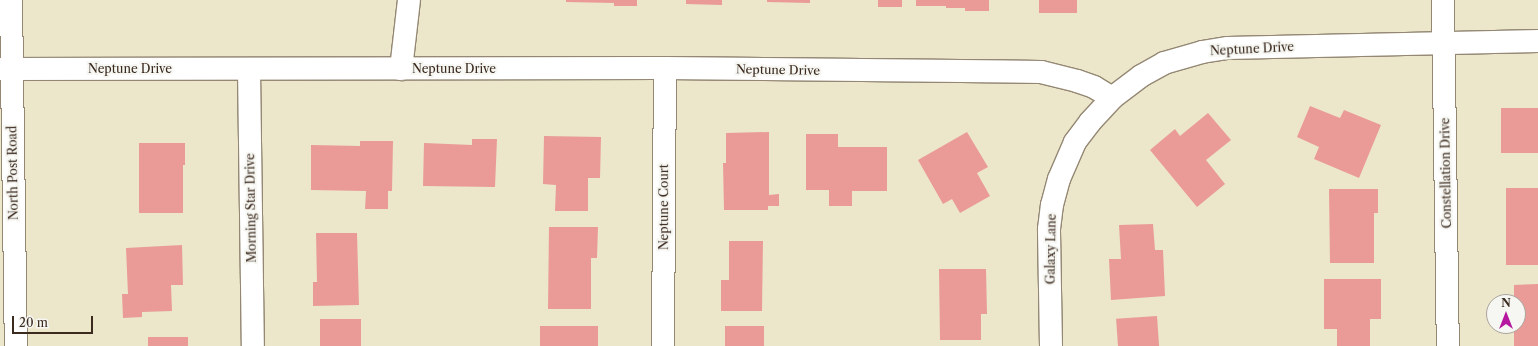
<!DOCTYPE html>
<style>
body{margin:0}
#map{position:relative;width:1538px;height:346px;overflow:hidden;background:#ece6cb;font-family:"Libre Caslon Text",serif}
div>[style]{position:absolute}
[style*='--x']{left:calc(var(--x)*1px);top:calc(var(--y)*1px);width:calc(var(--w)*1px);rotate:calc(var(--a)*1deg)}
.building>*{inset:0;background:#ea9b97;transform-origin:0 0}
.roads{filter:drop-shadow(1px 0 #948874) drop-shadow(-1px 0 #948874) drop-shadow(0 1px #948874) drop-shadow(0 -1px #948874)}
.minor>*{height:22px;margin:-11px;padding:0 11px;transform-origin:11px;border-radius:11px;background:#fff}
.major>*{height:22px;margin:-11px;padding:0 11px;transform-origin:11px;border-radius:11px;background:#fff}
span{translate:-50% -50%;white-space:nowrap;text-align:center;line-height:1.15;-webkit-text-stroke:4px #f6f6f2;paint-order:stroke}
.street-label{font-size:12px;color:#3b2a1e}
.north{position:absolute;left:1486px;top:294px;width:40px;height:40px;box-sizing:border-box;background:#f6f6f2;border:1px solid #aba49d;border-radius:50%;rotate:0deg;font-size:11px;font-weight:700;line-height:16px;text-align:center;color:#3b2a1e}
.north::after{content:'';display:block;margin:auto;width:14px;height:18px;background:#b5179e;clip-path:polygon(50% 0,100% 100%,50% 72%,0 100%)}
.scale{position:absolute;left:12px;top:316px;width:81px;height:18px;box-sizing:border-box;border:2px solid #3b2a1e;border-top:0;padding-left:5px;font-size:12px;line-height:14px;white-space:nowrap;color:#3b2a1e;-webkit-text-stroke:3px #f6f6f2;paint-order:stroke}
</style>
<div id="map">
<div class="building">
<i style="clip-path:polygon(566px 0,637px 0,637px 6px,614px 6px,614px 3px,566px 2px)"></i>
<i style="clip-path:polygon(686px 0,722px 0,722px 5px,686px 4px)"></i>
<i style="clip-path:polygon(767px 0,810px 0,810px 3px,767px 2px)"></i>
<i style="left:878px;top:0;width:24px;height:7px"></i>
<i style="clip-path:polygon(916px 0,989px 0,989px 11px,965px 11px,965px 8px,946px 8px,946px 6px,916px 6px)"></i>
<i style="left:1039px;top:0;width:38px;height:13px"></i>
<i style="clip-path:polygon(1310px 106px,1340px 118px,1344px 110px,1381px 125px,1359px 178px,1314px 159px,1319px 147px,1297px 137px)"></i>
<i style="left:1538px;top:108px;width:45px;height:37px;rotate:90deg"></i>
<i style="clip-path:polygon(1208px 113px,1231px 140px,1206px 160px,1225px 184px,1197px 207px,1150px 150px,1175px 129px,1180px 136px)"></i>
<i style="clip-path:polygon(769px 132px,769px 195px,779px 194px,779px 206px,768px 206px,768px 210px,724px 210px,723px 163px,726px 163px,726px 133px)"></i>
<i style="clip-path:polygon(967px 132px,988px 167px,977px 173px,990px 196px,960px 213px,952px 199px,943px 204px,918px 160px)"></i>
<i style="clip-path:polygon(806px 134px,838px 134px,838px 147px,887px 147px,887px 191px,852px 191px,852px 206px,829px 206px,829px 190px,806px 190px)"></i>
<i style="clip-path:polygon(544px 136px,601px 137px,600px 178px,588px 178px,588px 211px,555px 211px,556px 185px,543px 184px)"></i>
<i style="clip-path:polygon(472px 139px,497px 139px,495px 187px,423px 186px,424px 143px,472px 145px)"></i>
<i style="clip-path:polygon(360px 141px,393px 141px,392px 191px,388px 191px,388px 209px,365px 209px,366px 191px,311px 190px,311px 145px,360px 146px)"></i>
<i style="clip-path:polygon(139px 143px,185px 143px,185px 165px,183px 165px,183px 213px,139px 213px)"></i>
<i style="left:1506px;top:188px;width:32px;height:77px"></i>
<i style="clip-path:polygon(1329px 189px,1378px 189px,1378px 213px,1374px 213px,1374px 263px,1330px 263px)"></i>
<i style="clip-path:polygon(1153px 224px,1155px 250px,1163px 250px,1165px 296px,1111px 300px,1109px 259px,1121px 259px,1119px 225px)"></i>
<i style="clip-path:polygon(549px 227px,598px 227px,597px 258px,591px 258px,591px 309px,548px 309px)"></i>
<i style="clip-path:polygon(316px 233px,357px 233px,359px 305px,313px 306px,313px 282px,317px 282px)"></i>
<i style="clip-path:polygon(729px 241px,763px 241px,762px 311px,721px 311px,721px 280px,729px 280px)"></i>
<i style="clip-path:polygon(182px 245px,183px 285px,171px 285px,172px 311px,142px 312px,142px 317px,123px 318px,122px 294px,128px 294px,126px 248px)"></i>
<i style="clip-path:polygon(939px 269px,986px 269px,987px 314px,981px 314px,981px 340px,940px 340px)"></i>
<i style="clip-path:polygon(1324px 279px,1381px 279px,1381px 319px,1370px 319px,1370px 346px,1337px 346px,1337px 329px,1324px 329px)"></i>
<i style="clip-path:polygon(1538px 284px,1538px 346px,1514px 346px,1514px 326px,1518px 326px,1518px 302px,1514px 302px,1514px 285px)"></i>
<i style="left:1157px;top:316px;width:30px;height:41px;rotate:86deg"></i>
<i style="left:361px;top:319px;width:27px;height:41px;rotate:90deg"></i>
<i style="left:540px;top:326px;width:58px;height:20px"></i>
<i style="left:725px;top:326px;width:39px;height:20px"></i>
<i style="left:148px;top:337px;width:40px;height:9px"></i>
</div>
<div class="roads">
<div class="minor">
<i style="--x:1443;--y:0;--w:346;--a:89.2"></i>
<i style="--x:0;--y:69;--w:665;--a:-0.09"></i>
<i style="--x:665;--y:68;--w:376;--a:0.6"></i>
<i style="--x:1041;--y:72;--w:37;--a:14"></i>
<i style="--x:1077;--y:81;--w:18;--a:19"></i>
<i style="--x:1094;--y:87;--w:21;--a:31"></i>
<i style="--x:401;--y:69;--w:69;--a:-83.4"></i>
<i style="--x:249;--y:70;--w:276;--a:89.2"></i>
<i style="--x:663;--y:346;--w:278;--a:-89.6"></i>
<i style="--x:1051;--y:346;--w:117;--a:-91"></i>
<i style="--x:1049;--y:229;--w:24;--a:-83"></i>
<i style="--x:1052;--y:205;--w:27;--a:-75"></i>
<i style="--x:1059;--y:179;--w:40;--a:-66.6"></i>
<i style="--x:1075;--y:142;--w:25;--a:-53"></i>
<i style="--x:1090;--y:122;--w:33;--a:-47"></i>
<i style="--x:1112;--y:98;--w:36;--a:-37"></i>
<i style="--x:1141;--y:76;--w:26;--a:-29"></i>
<i style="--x:1164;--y:63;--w:40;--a:-16"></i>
<i style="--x:1202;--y:52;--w:26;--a:-9"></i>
<i style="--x:1228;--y:48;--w:310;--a:-1.3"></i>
</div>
<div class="major">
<i style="--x:11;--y:0;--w:346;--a:89.2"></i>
</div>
</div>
<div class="street-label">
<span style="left:1252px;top:49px;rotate:-3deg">Neptune Drive</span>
<span style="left:130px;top:69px">Neptune Drive</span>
<span style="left:454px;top:69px">Neptune Drive</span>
<span style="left:778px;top:70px;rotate:1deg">Neptune Drive</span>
<span style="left:13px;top:173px;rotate:-91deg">North Post Road</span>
<span style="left:1446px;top:173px;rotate:-91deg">Constellation Drive</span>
<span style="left:664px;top:207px;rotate:-90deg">Neptune Court</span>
<span style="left:251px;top:208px;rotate:-91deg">Morning Star Drive</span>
<span style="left:1051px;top:249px;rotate:-89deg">Galaxy Lane</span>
</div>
<div class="north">N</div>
<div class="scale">20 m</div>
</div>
